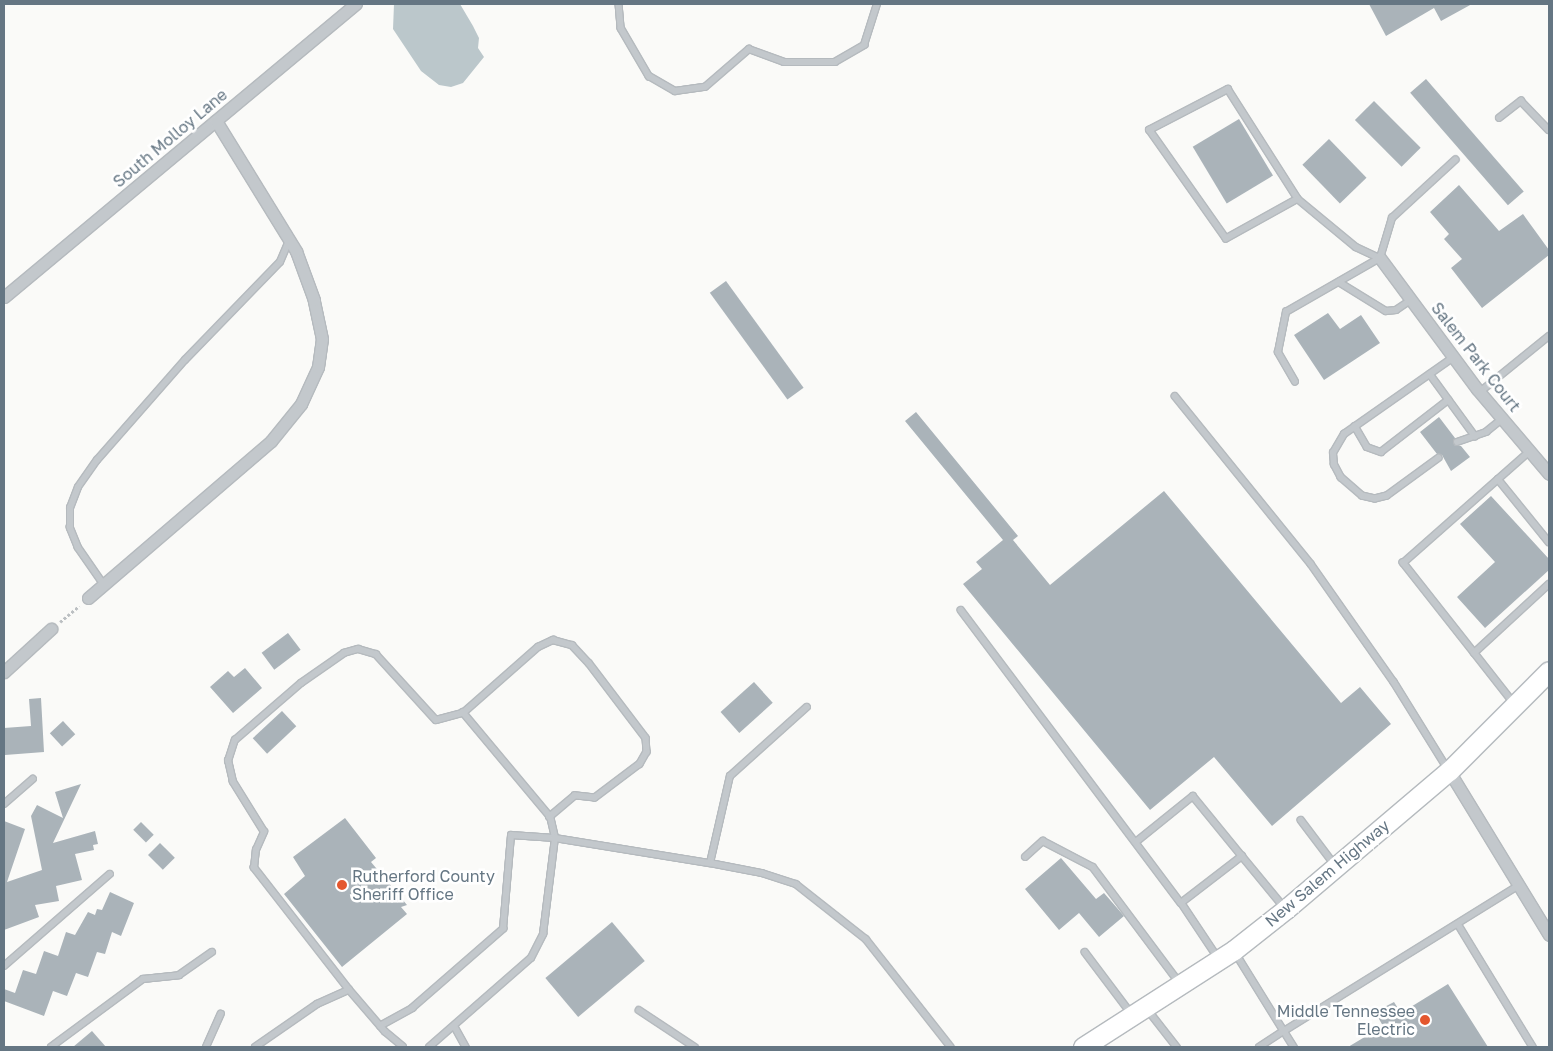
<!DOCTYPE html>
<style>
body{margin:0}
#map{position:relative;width:1553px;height:1051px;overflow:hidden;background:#fafaf8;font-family:"Golos Text",sans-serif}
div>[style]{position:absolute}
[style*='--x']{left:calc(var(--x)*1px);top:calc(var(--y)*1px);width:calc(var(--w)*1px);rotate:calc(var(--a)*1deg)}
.water>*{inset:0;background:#bbc7cb}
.building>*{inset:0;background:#aab3b9;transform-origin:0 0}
.path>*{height:2.5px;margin-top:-1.25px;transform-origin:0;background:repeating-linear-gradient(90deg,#bbbfc2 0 2.5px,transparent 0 5px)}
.roads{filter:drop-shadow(1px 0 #b5babe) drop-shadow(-1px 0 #b5babe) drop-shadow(0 1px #b5babe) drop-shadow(0 -1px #b5babe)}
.lane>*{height:5.5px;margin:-2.75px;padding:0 2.75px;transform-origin:2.75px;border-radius:2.75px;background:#c3c8cc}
.street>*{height:11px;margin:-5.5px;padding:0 5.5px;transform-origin:5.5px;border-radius:5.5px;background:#c3c8cc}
.primary>*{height:19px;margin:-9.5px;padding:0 9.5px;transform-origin:9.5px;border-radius:9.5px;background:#fff}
.dots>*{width:14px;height:14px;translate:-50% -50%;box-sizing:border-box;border:2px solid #fff;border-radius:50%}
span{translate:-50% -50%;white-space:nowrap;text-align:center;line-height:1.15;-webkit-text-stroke:5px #fff;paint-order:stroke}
.street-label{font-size:16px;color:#657683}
.poi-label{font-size:16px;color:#657683}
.left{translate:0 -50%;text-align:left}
.right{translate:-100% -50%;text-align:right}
.frame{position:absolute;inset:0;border:5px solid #657683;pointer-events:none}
</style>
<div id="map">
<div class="water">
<i style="clip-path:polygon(394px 4px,460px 4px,473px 26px,479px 38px,478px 48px,484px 57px,463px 83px,451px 87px,439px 85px,421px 71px,393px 29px)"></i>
</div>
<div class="building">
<i style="clip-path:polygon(1369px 4px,1472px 4px,1441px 21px,1434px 8px,1386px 36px)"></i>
<i style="left:1426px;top:79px;width:149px;height:21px;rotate:49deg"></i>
<i style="left:1374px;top:101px;width:66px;height:27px;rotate:45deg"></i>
<i style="left:1239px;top:119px;width:66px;height:54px;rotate:59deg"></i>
<i style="left:1329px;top:139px;width:54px;height:37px;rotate:46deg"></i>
<i style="clip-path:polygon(1459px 185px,1499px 231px,1523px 214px,1549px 250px,1549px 255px,1482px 308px,1451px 268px,1462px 259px,1444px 239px,1449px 234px,1430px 212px)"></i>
<i style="left:726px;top:281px;width:132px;height:20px;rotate:54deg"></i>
<i style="clip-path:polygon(1328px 313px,1340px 329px,1361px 315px,1380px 343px,1324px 380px,1294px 335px)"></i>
<i style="clip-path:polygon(916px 412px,1018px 536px,1013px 540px,1050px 585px,1164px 491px,1341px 703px,1360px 687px,1391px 724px,1272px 826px,1214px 757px,1150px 810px,963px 584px,982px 569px,976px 562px,1003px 540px,905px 421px)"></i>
<i style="clip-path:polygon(1439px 417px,1455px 438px,1454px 445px,1461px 446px,1470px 457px,1451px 471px,1442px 455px,1437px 454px,1420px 432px)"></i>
<i style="clip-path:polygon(1491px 496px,1549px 559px,1549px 570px,1485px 628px,1457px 597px,1495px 562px,1460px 524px)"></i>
<i style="left:288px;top:633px;width:21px;height:33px;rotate:53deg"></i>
<i style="clip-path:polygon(245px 668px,262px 688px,233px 713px,210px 687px,228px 671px,234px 677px)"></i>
<i style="left:754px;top:682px;width:28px;height:45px;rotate:48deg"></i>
<i style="clip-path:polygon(41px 698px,44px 752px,5px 755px,4px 728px,31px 726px,29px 699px)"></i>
<i style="left:282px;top:711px;width:21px;height:40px;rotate:47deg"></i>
<i style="left:63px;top:721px;width:18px;height:18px;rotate:47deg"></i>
<i style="clip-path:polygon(81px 784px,53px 843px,95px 831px,98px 844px,93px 845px,94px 850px,75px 854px,82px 880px,56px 886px,59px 901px,35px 905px,39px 917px,4px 930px,4px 821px,25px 829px,7px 882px,42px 870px,31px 816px,37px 805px,63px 818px,55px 792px)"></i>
<i style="clip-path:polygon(345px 818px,376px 858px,371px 862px,407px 905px,401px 907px,407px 914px,342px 967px,284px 894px,305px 876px,293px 857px)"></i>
<i style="left:141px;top:822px;width:18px;height:11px;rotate:45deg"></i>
<i style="left:160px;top:843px;width:21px;height:17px;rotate:45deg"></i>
<i style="clip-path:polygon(1061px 858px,1096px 899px,1104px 893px,1124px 916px,1099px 937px,1079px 913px,1059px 930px,1025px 889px)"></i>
<i style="clip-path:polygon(110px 892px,134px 903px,121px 936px,112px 932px,105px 954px,97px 952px,88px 977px,76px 973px,67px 996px,53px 991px,44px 1016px,4px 1001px,4px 989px,15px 993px,23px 970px,36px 974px,44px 951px,58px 956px,66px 932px,75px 935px,88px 912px,95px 915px,97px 909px,102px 910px)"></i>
<i style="left:612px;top:922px;width:51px;height:87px;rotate:50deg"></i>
<i style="clip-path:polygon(1448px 984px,1488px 1047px,1348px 1047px,1383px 1026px,1375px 1012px,1394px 1002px,1401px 1013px)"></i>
<i style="clip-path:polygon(92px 1031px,106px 1047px,73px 1047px)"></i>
</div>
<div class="path">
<i style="--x:60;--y:622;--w:25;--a:-40"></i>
</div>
<div class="roads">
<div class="lane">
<i style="--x:619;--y:4;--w:24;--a:85"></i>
<i style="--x:621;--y:28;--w:56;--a:59.7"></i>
<i style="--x:649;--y:76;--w:30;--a:30"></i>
<i style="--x:675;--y:91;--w:30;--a:-8"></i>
<i style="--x:705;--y:87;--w:58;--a:-40.8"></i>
<i style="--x:749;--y:49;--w:37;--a:20"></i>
<i style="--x:784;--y:62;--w:51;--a:0"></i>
<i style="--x:835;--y:62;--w:34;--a:-30"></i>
<i style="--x:864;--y:45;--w:43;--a:-72.4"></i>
<i style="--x:1499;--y:118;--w:28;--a:-38"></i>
<i style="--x:1521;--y:101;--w:40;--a:46"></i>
<i style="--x:1298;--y:199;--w:82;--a:150.9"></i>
<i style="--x:1226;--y:239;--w:133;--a:-125.2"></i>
<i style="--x:1149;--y:130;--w:89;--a:-27.4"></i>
<i style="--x:1228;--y:89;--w:130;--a:57.5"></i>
<i style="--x:1298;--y:199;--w:75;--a:39.6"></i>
<i style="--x:1356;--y:247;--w:26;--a:25"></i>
<i style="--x:1339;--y:282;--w:55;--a:31.7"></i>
<i style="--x:1386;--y:311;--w:10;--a:-6"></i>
<i style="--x:1396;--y:310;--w:18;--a:-34"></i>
<i style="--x:1430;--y:374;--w:77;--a:54"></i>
<i style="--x:1295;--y:382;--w:34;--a:-120"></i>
<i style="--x:1278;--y:352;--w:41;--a:-78.7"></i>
<i style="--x:1286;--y:312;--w:108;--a:-29.9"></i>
<i style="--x:1380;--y:258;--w:42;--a:-73.3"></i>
<i style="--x:1392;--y:218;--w:86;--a:-42.6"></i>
<i style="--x:1480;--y:392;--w:89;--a:-39.1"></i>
<i style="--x:1175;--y:396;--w:216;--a:51"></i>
<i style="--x:1311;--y:564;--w:144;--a:54.9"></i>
<i style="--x:1394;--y:682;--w:102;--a:58.2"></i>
<i style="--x:1355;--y:426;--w:24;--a:60"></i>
<i style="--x:1367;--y:447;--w:15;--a:20"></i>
<i style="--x:1381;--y:452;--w:85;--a:-37.8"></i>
<i style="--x:1457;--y:442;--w:31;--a:-19"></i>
<i style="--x:1486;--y:432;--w:21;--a:-39"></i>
<i style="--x:1439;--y:458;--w:64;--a:143.8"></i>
<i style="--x:1387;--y:496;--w:12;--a:166"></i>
<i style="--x:1375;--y:499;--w:13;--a:-167"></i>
<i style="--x:1362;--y:496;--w:28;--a:-139"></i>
<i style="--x:1341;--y:478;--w:15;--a:-118"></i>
<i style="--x:1334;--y:465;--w:12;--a:-95"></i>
<i style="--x:1333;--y:453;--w:22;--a:-60"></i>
<i style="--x:1344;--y:434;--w:134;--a:-35"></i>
<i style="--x:1498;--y:479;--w:81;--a:51"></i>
<i style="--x:103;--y:584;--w:44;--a:-124.8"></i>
<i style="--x:78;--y:548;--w:22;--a:-112"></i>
<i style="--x:70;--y:528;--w:20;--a:-90"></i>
<i style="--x:70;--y:508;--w:22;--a:-69"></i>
<i style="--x:78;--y:487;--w:33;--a:-55"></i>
<i style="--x:97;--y:460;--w:133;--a:-48.7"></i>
<i style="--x:185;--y:360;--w:136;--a:-45.9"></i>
<i style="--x:280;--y:262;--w:23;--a:-67"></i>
<i style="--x:961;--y:610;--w:366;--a:53.1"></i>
<i style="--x:1474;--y:653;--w:115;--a:-128.3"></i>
<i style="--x:1403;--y:563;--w:169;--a:-41.4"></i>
<i style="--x:1514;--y:704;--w:65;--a:-128.1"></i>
<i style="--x:1474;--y:653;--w:102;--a:-42.6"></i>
<i style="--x:4;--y:804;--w:38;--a:-41"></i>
<i style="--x:1301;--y:820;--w:56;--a:52.9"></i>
<i style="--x:1136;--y:842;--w:73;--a:-38.9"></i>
<i style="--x:1193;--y:796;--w:77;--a:50.8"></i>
<i style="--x:1025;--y:857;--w:24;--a:-42"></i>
<i style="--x:1043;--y:841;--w:56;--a:27.5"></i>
<i style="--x:1093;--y:867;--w:144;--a:53.2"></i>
<i style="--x:710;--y:863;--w:89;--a:-77.1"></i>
<i style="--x:730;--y:776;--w:103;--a:-41.9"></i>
<i style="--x:1458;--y:924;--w:144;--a:58.6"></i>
<i style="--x:1085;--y:952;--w:76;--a:53"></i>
<i style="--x:1235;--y:952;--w:93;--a:58.2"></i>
<i style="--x:1284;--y:1031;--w:275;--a:-31.8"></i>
<i style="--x:1217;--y:957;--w:65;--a:-123.7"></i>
<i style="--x:1181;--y:903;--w:77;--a:-37.6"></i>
<i style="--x:1242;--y:856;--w:66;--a:50.5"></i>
<i style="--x:4;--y:966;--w:140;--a:-41"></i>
<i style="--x:639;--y:1010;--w:67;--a:33.5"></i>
<i style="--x:1148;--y:1010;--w:47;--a:51.9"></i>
<i style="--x:380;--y:1026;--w:37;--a:-29"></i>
<i style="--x:412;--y:1008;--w:121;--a:-41"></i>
<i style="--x:503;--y:929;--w:94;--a:-85.1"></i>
<i style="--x:511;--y:835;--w:44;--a:3.9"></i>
<i style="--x:555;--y:838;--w:22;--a:-103"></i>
<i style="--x:455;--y:1027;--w:23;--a:61"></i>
<i style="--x:51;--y:1047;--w:114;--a:-36.5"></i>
<i style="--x:143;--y:979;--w:36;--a:-6"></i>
<i style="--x:179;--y:975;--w:40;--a:-34.9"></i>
<i style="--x:206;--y:1047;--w:36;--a:-66"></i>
<i style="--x:255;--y:1047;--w:75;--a:-34.7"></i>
<i style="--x:317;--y:1004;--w:35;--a:-24"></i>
<i style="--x:403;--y:1047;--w:23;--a:-140"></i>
<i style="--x:385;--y:1032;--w:55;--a:-130.6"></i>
<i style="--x:349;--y:990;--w:155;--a:-127.9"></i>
<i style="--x:254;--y:868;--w:18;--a:-84"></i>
<i style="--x:256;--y:850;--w:20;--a:-66"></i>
<i style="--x:264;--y:832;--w:59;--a:-121.8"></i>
<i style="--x:233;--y:782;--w:22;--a:-103"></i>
<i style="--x:228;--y:761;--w:22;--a:-72"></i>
<i style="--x:235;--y:740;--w:87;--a:-40.8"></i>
<i style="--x:301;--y:683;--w:52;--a:-34.9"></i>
<i style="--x:344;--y:653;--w:15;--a:-16"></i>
<i style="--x:358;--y:649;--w:19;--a:16"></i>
<i style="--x:376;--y:654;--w:89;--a:47.7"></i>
<i style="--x:436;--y:720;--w:28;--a:-15"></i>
<i style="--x:463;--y:713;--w:100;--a:-41.3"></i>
<i style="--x:538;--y:647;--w:17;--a:-25"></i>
<i style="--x:553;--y:640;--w:20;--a:15"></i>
<i style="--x:572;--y:645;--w:25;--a:47"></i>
<i style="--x:589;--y:663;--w:94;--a:52.8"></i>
<i style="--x:646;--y:738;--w:14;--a:86"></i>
<i style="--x:647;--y:752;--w:14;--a:120"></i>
<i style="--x:640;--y:764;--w:56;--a:142.9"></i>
<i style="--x:595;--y:798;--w:20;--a:-174"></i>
<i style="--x:575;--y:796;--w:33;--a:140"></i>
<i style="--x:550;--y:817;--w:136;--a:-129.9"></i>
<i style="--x:429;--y:1047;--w:135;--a:-41.1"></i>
<i style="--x:531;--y:958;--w:27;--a:-63"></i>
<i style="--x:543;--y:934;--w:97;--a:-82.9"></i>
<i style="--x:555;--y:838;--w:157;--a:9.2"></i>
<i style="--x:710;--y:863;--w:53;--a:10.9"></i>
<i style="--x:762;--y:873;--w:36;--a:18"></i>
<i style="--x:796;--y:884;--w:89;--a:38.2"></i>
<i style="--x:866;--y:939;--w:137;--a:51.8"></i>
<i style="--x:1259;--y:1047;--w:30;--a:-33"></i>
<i style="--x:1284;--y:1031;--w:19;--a:58"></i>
</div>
<div class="street">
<i style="--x:1380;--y:258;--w:163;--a:53.5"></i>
<i style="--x:1477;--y:389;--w:111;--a:49.7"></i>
<i style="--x:4;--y:297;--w:458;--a:-39.8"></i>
<i style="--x:88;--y:598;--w:241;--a:-40.6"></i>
<i style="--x:271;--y:441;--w:48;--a:-51"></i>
<i style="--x:301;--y:404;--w:41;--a:-65.3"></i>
<i style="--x:318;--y:367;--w:28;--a:-82"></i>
<i style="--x:322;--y:339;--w:40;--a:-102"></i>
<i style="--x:314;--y:300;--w:52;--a:-110.2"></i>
<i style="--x:296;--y:251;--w:153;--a:-121.6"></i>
<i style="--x:4;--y:672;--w:64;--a:-42.5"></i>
<i style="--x:1449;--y:771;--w:192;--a:58.6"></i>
</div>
<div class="primary">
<i style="--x:1083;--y:1047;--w:179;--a:-32.7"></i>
<i style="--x:1234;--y:950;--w:66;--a:-38.3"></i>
<i style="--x:1286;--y:909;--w:214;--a:-40.3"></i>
<i style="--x:1449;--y:771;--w:141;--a:-45"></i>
</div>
</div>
<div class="dots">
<i style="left:342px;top:885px;background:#e4572e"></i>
<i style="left:1425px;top:1020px;background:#e4572e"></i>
</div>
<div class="street-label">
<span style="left:170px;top:138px;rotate:-40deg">South Molloy Lane</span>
<span style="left:1476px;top:357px;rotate:52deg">Salem Park Court</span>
<span style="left:1327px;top:873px;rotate:-40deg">New Salem Highway</span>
</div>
<div class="poi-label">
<span class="left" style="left:352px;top:885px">Rutherford County<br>Sheriff Office</span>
<span class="right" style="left:1415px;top:1020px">Middle Tennessee<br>Electric</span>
</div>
<div class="frame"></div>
</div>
